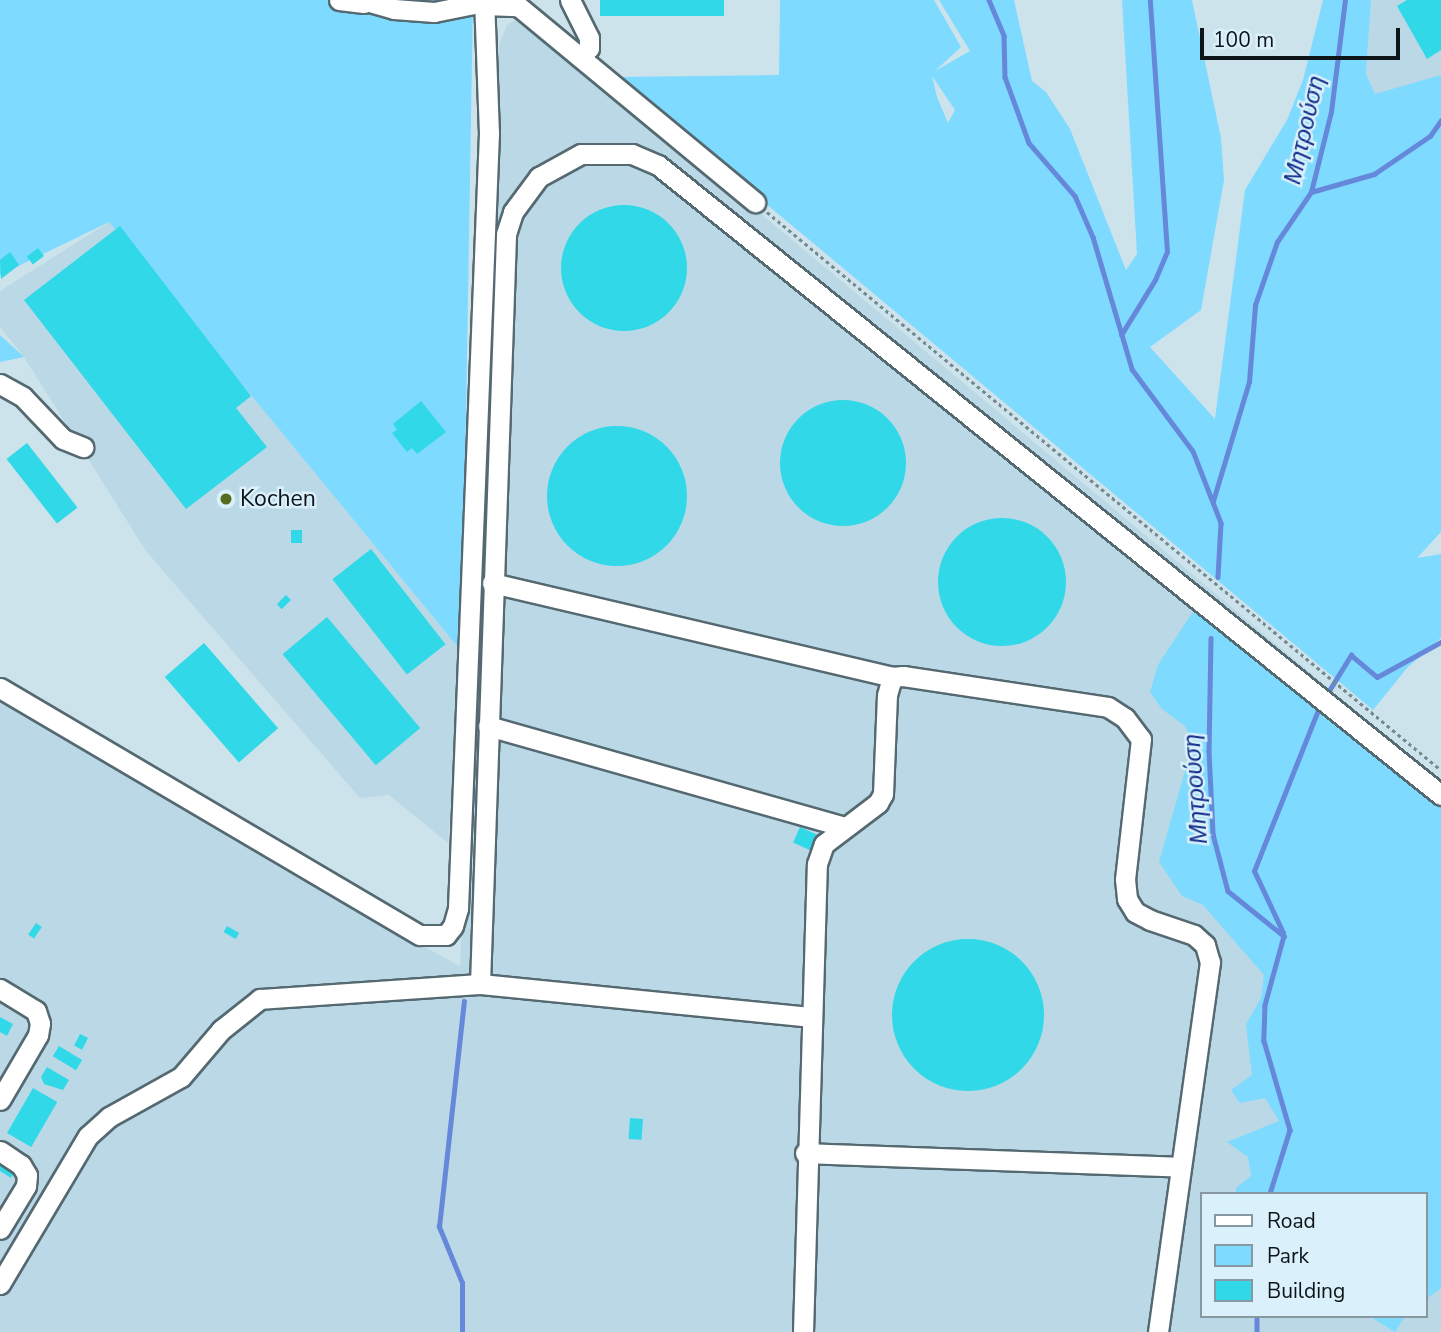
<!DOCTYPE html>
<meta charset="utf-8">
<style>
body{margin:0}
#map{position:relative;width:1441px;height:1332px;overflow:hidden;background:#cde3ec;font-family:"Nunito Sans",sans-serif}
div>[style]{position:absolute}
[style*='--x']{left:calc(var(--x)*1px);top:calc(var(--y)*1px);width:calc(var(--w)*1px);rotate:calc(var(--a)*1deg)}
.built>*{inset:0;background:#bad8e5}
.green>*{inset:0;background:#7edafe;transform-origin:0 0}
.stream>*{height:4.5px;margin:-2.25px;padding:0 2.25px;transform-origin:2.25px;border-radius:2.25px;background:#6588da}
.building>*{inset:0;background:#31d8e8;transform-origin:0 0}
.round{border-radius:50%}
.path>*{height:2.5px;margin-top:-1.25px;transform-origin:0;background:repeating-linear-gradient(90deg,#77878e 0 3.5px,transparent 0 7px)}
.roads{filter:drop-shadow(2px 0 #556971) drop-shadow(-2px 0 #556971) drop-shadow(0 2px #556971) drop-shadow(0 -2px #556971)}
.minor>*{height:19px;margin:-9.5px;padding:0 9.5px;transform-origin:9.5px;border-radius:9.5px;background:#fff}
.dots>*{width:19px;height:19px;translate:-50% -50%;box-sizing:border-box;border:4px solid #daf0fa;border-radius:50%}
span{translate:-50% -50%;white-space:nowrap;text-align:center;line-height:1.15;-webkit-text-stroke:5px #daf0fa;paint-order:stroke}
.poi-label{font-size:23px;color:#0d1518}
.left{translate:0 -50%;text-align:left}
.water-label{font-size:24px;color:#102d8b;font-style:italic}
.legend{position:absolute;left:1200px;top:1192px;width:228px;height:126px;box-sizing:border-box;background:#daf0fa;border:2px solid #8898a0;margin:0;padding:9px 12px;list-style:none;font-size:21px;color:#0d1518}
.legend li{display:flex;align-items:center;gap:14px;height:35px}
.legend b{width:35px;border:2px solid #8898a0}
.scale{position:absolute;left:1200px;top:28px;width:200px;height:32px;box-sizing:border-box;border:4px solid #0d1518;border-top:0;padding-left:9px;font-size:21px;line-height:24px;white-space:nowrap;color:#0d1518;-webkit-text-stroke:5px #daf0fa;paint-order:stroke}
</style>
<div id="map">
<div class="built">
<i style="clip-path:polygon(1371px 0,1441px 0,1441px 75px,1375px 95px,1366px 74px)"></i>
<i style="clip-path:polygon(evenodd,523px 15px,1441px 782px,1441px 1332px,0 1332px,0 699px,289px 873px,460px 966px,499px 45px,507px 25px,523px 15px,1201px 1194px,1425px 1194px,1425px 1316px,1201px 1316px,1201px 1194px)"></i>
<i style="clip-path:polygon(109px 222px,462px 652px,448px 843px,389px 795px,360px 798px,146px 551px,24px 357px,0 327px,0 291px)"></i>
</div>
<div class="green">
<i style="clip-path:polygon(0 0,473px 0,462px 652px,109px 222px,0 275px)"></i>
<i style="clip-path:polygon(evenodd,780px 0,934px 0,961px 47px,935px 71px,970px 51px,939px 0,1014px 0,1032px 81px,1046px 92px,1070px 129px,1126px 270px,1137px 254px,1122px 0,1192px 0,1221px 138px,1224px 180px,1201px 310px,1150px 347px,1215px 419px,1245px 190px,1287px 120px,1303px 80px,1323px 0,1371px 0,1366px 74px,1375px 94px,1441px 75px,1441px 532px,1417px 558px,1441px 554px,1441px 638px,1407px 668px,1373px 710px,614px 77px,779px 75px,780px 0,932px 76px,955px 110px,948px 123px,937px 97px,932px 76px)"></i>
<i style="clip-path:polygon(0 335px,24px 357px,0 362px)"></i>
<i style="clip-path:polygon(1192px 613px,1230px 621px,1441px 795px,1441px 1288px,1425px 1300px,1425px 1194px,1235px 1194px,1237px 1187px,1251px 1176px,1248px 1157px,1227px 1142px,1279px 1121px,1265px 1098px,1240px 1103px,1231px 1090px,1252px 1075px,1246px 1024px,1261px 998px,1264px 975px,1203px 905px,1182px 896px,1159px 862px,1193px 743px,1185px 726px,1162px 709px,1150px 692px,1158px 665px)"></i>
<i style="left:1405px;top:1316px;width:19px;height:199px;rotate:122deg"></i>
</div>
<div class="stream">
<i style="--x:989;--y:0;--w:39;--a:67"></i>
<i style="--x:1004;--y:36;--w:41;--a:88.6"></i>
<i style="--x:1005;--y:77;--w:70;--a:70"></i>
<i style="--x:1029;--y:143;--w:70;--a:49"></i>
<i style="--x:1075;--y:196;--w:45;--a:66.3"></i>
<i style="--x:1093;--y:237;--w:138;--a:73.5"></i>
<i style="--x:1132;--y:369;--w:102;--a:53.4"></i>
<i style="--x:1193;--y:451;--w:77;--a:68.7"></i>
<i style="--x:1221;--y:523;--w:54;--a:93.2"></i>
<i style="--x:1311;--y:192;--w:66;--a:-15.9"></i>
<i style="--x:1374;--y:174;--w:68;--a:-34.2"></i>
<i style="--x:1430;--y:136;--w:19;--a:-55"></i>
<i style="--x:1121;--y:335;--w:65;--a:-58.3"></i>
<i style="--x:1155;--y:280;--w:30;--a:-67"></i>
<i style="--x:1167;--y:252;--w:253;--a:-93.9"></i>
<i style="--x:1213;--y:501;--w:124;--a:-73.2"></i>
<i style="--x:1249;--y:382;--w:77;--a:-85.5"></i>
<i style="--x:1255;--y:305;--w:67;--a:-70.8"></i>
<i style="--x:1277;--y:242;--w:60;--a:-55.8"></i>
<i style="--x:1311;--y:192;--w:82;--a:-76"></i>
<i style="--x:1331;--y:112;--w:113;--a:-82.9"></i>
<i style="--x:1211;--y:638;--w:113;--a:91"></i>
<i style="--x:1209;--y:751;--w:83;--a:87.2"></i>
<i style="--x:1213;--y:834;--w:59;--a:75.3"></i>
<i style="--x:1228;--y:891;--w:72;--a:38.8"></i>
<i style="--x:1284;--y:936;--w:72;--a:105.4"></i>
<i style="--x:1265;--y:1005;--w:36;--a:92"></i>
<i style="--x:1264;--y:1041;--w:93;--a:73.7"></i>
<i style="--x:1290;--y:1130;--w:67;--a:107.4"></i>
<i style="--x:1327;--y:694;--w:46;--a:-58.4"></i>
<i style="--x:1351;--y:655;--w:34;--a:40"></i>
<i style="--x:1377;--y:677;--w:73;--a:-28.7"></i>
<i style="--x:1283;--y:933;--w:68;--a:-115.1"></i>
<i style="--x:1254;--y:871;--w:179;--a:-68.3"></i>
<i style="--x:1257;--y:1316;--w:16;--a:90"></i>
<i style="--x:462;--y:1332;--w:49;--a:-90"></i>
<i style="--x:462;--y:1283;--w:61;--a:-112.3"></i>
<i style="--x:439;--y:1227;--w:227;--a:-83.7"></i>
</div>
<div class="building">
<i style="left:600px;top:0;width:124px;height:16px"></i>
<i style="clip-path:polygon(1407px 0,1441px 0,1441px 50px,1427px 59px,1397px 6px)"></i>
<i class="round" style="left:561px;top:205px;width:126px;height:126px"></i>
<i style="clip-path:polygon(120px 226px,251px 396px,236px 408px,267px 447px,186px 509px,24px 300px)"></i>
<i style="left:38px;top:248px;width:10px;height:14px;rotate:53deg"></i>
<i style="clip-path:polygon(10px 252px,19px 265px,1px 279px,0 260px)"></i>
<i class="round" style="left:780px;top:400px;width:126px;height:126px"></i>
<i style="clip-path:polygon(421px 401px,446px 432px,417px 454px,412px 448px,407px 452px,392px 433px,397px 430px,393px 424px)"></i>
<i class="round" style="left:547px;top:426px;width:140px;height:140px"></i>
<i style="left:27px;top:443px;width:82px;height:26px;rotate:52deg"></i>
<i class="round" style="left:938px;top:518px;width:128px;height:128px"></i>
<i style="left:291px;top:530px;width:11px;height:13px"></i>
<i style="left:371px;top:549px;width:121px;height:49px;rotate:52deg"></i>
<i style="left:286px;top:595px;width:7px;height:13px;rotate:45deg"></i>
<i style="left:327px;top:617px;width:145px;height:58px;rotate:50deg"></i>
<i style="left:204px;top:643px;width:113px;height:52px;rotate:49deg"></i>
<i style="left:800px;top:827px;width:20px;height:17px;rotate:24deg"></i>
<i style="left:36px;top:923px;width:7px;height:14px;rotate:34deg"></i>
<i style="left:227px;top:926px;width:14px;height:7px;rotate:30deg"></i>
<i class="round" style="left:892px;top:939px;width:152px;height:152px"></i>
<i style="clip-path:polygon(0 1017px,13px 1024px,7px 1036px,0 1032px)"></i>
<i style="left:80px;top:1034px;width:9px;height:13px;rotate:27deg"></i>
<i style="left:59px;top:1046px;width:27px;height:12px;rotate:31deg"></i>
<i style="clip-path:polygon(47px 1067px,69px 1080px,63px 1090px,44px 1084px,41px 1077px)"></i>
<i style="left:33px;top:1088px;width:28px;height:52px;rotate:30deg"></i>
<i style="left:630px;top:1118px;width:13px;height:21px;rotate:4deg"></i>
<i style="clip-path:polygon(0 1158px,16px 1168px,11px 1178px,0 1171px)"></i>
</div>
<div class="path">
<i style="--x:767;--y:212;--w:875;--a:39.62"></i>
</div>
<div class="roads">
<div class="minor">
<i style="--x:339;--y:0;--w:25;--a:7"></i>
<i style="--x:363;--y:0;--w:32;--a:16"></i>
<i style="--x:394;--y:9;--w:40;--a:4.3"></i>
<i style="--x:434;--y:12;--w:51;--a:-11.3"></i>
<i style="--x:570;--y:0;--w:42;--a:63.4"></i>
<i style="--x:589;--y:38;--w:10;--a:90"></i>
<i style="--x:589;--y:48;--w:13;--a:138"></i>
<i style="--x:484;--y:5;--w:34;--a:2"></i>
<i style="--x:518;--y:6;--w:308;--a:39.6"></i>
<i style="--x:0;--y:384;--w:26;--a:29"></i>
<i style="--x:23;--y:397;--w:58;--a:46.4"></i>
<i style="--x:63;--y:439;--w:22;--a:22"></i>
<i style="--x:492;--y:583;--w:411;--a:13.2"></i>
<i style="--x:0;--y:688;--w:487;--a:30.5"></i>
<i style="--x:420;--y:935;--w:26;--a:0"></i>
<i style="--x:446;--y:935;--w:11;--a:-52"></i>
<i style="--x:453;--y:926;--w:19;--a:-74"></i>
<i style="--x:458;--y:908;--w:775;--a:-87.71"></i>
<i style="--x:489;--y:134;--w:134;--a:-92.1"></i>
<i style="--x:488;--y:726;--w:371;--a:15.8"></i>
<i style="--x:480;--y:984;--w:332;--a:5.7"></i>
<i style="--x:0;--y:989;--w:42;--a:31.4"></i>
<i style="--x:36;--y:1011;--w:13;--a:72"></i>
<i style="--x:40;--y:1023;--w:12;--a:99"></i>
<i style="--x:38;--y:1035;--w:75;--a:120.3"></i>
<i style="--x:0;--y:1151;--w:25;--a:34"></i>
<i style="--x:21;--y:1165;--w:12;--a:59"></i>
<i style="--x:27;--y:1175;--w:11;--a:95"></i>
<i style="--x:26;--y:1186;--w:50;--a:121.2"></i>
<i style="--x:805;--y:1153;--w:376;--a:2.1"></i>
<i style="--x:0;--y:1284;--w:172;--a:-59.3"></i>
<i style="--x:88;--y:1136;--w:28;--a:-42"></i>
<i style="--x:109;--y:1117;--w:82;--a:-29.1"></i>
<i style="--x:181;--y:1077;--w:62;--a:-49.6"></i>
<i style="--x:221;--y:1030;--w:50;--a:-38.5"></i>
<i style="--x:260;--y:999;--w:221;--a:-3.9"></i>
<i style="--x:480;--y:984;--w:750;--a:-88.01"></i>
<i style="--x:506;--y:234;--w:23;--a:-72"></i>
<i style="--x:513;--y:212;--w:44;--a:-53.4"></i>
<i style="--x:539;--y:177;--w:48;--a:-28.7"></i>
<i style="--x:581;--y:154;--w:51;--a:0"></i>
<i style="--x:632;--y:154;--w:28;--a:23"></i>
<i style="--x:658;--y:165;--w:1005;--a:38.82"></i>
<i style="--x:803;--y:1332;--w:468;--a:-88.3"></i>
<i style="--x:817;--y:864;--w:21;--a:-71"></i>
<i style="--x:824;--y:844;--w:68;--a:-37.2"></i>
<i style="--x:878;--y:803;--w:10;--a:-61"></i>
<i style="--x:883;--y:794;--w:99;--a:-87.7"></i>
<i style="--x:887;--y:695;--w:19;--a:-74"></i>
<i style="--x:892;--y:677;--w:11;--a:-5"></i>
<i style="--x:903;--y:676;--w:207;--a:8.6"></i>
<i style="--x:1108;--y:707;--w:20;--a:33"></i>
<i style="--x:1125;--y:718;--w:26;--a:53"></i>
<i style="--x:1141;--y:739;--w:141;--a:96.5"></i>
<i style="--x:1125;--y:879;--w:20;--a:84"></i>
<i style="--x:1127;--y:899;--w:15;--a:58"></i>
<i style="--x:1135;--y:912;--w:17;--a:28"></i>
<i style="--x:1150;--y:920;--w:46;--a:18.8"></i>
<i style="--x:1194;--y:935;--w:15;--a:42"></i>
<i style="--x:1205;--y:945;--w:18;--a:74"></i>
<i style="--x:1210;--y:962;--w:374;--a:98"></i>
</div>
</div>
<div class="dots">
<i style="left:226px;top:499px;background:#546d1e"></i>
</div>
<div class="poi-label">
<span class="left" style="left:240px;top:499px">Kochen</span>
</div>
<div class="water-label">
<span style="left:1305px;top:130px;rotate:-77deg">Μητρούση</span>
<span style="left:1196px;top:789px;rotate:-94deg">Μητρούση</span>
</div>
<ul class="legend">
<li><b style="height:9px;background:#fff"></b>Road</li>
<li><b style="height:19px;background:#7edafe"></b>Park</li>
<li><b style="height:19px;background:#31d8e8"></b>Building</li>
</ul>
<div class="scale">100 m</div>
</div>
